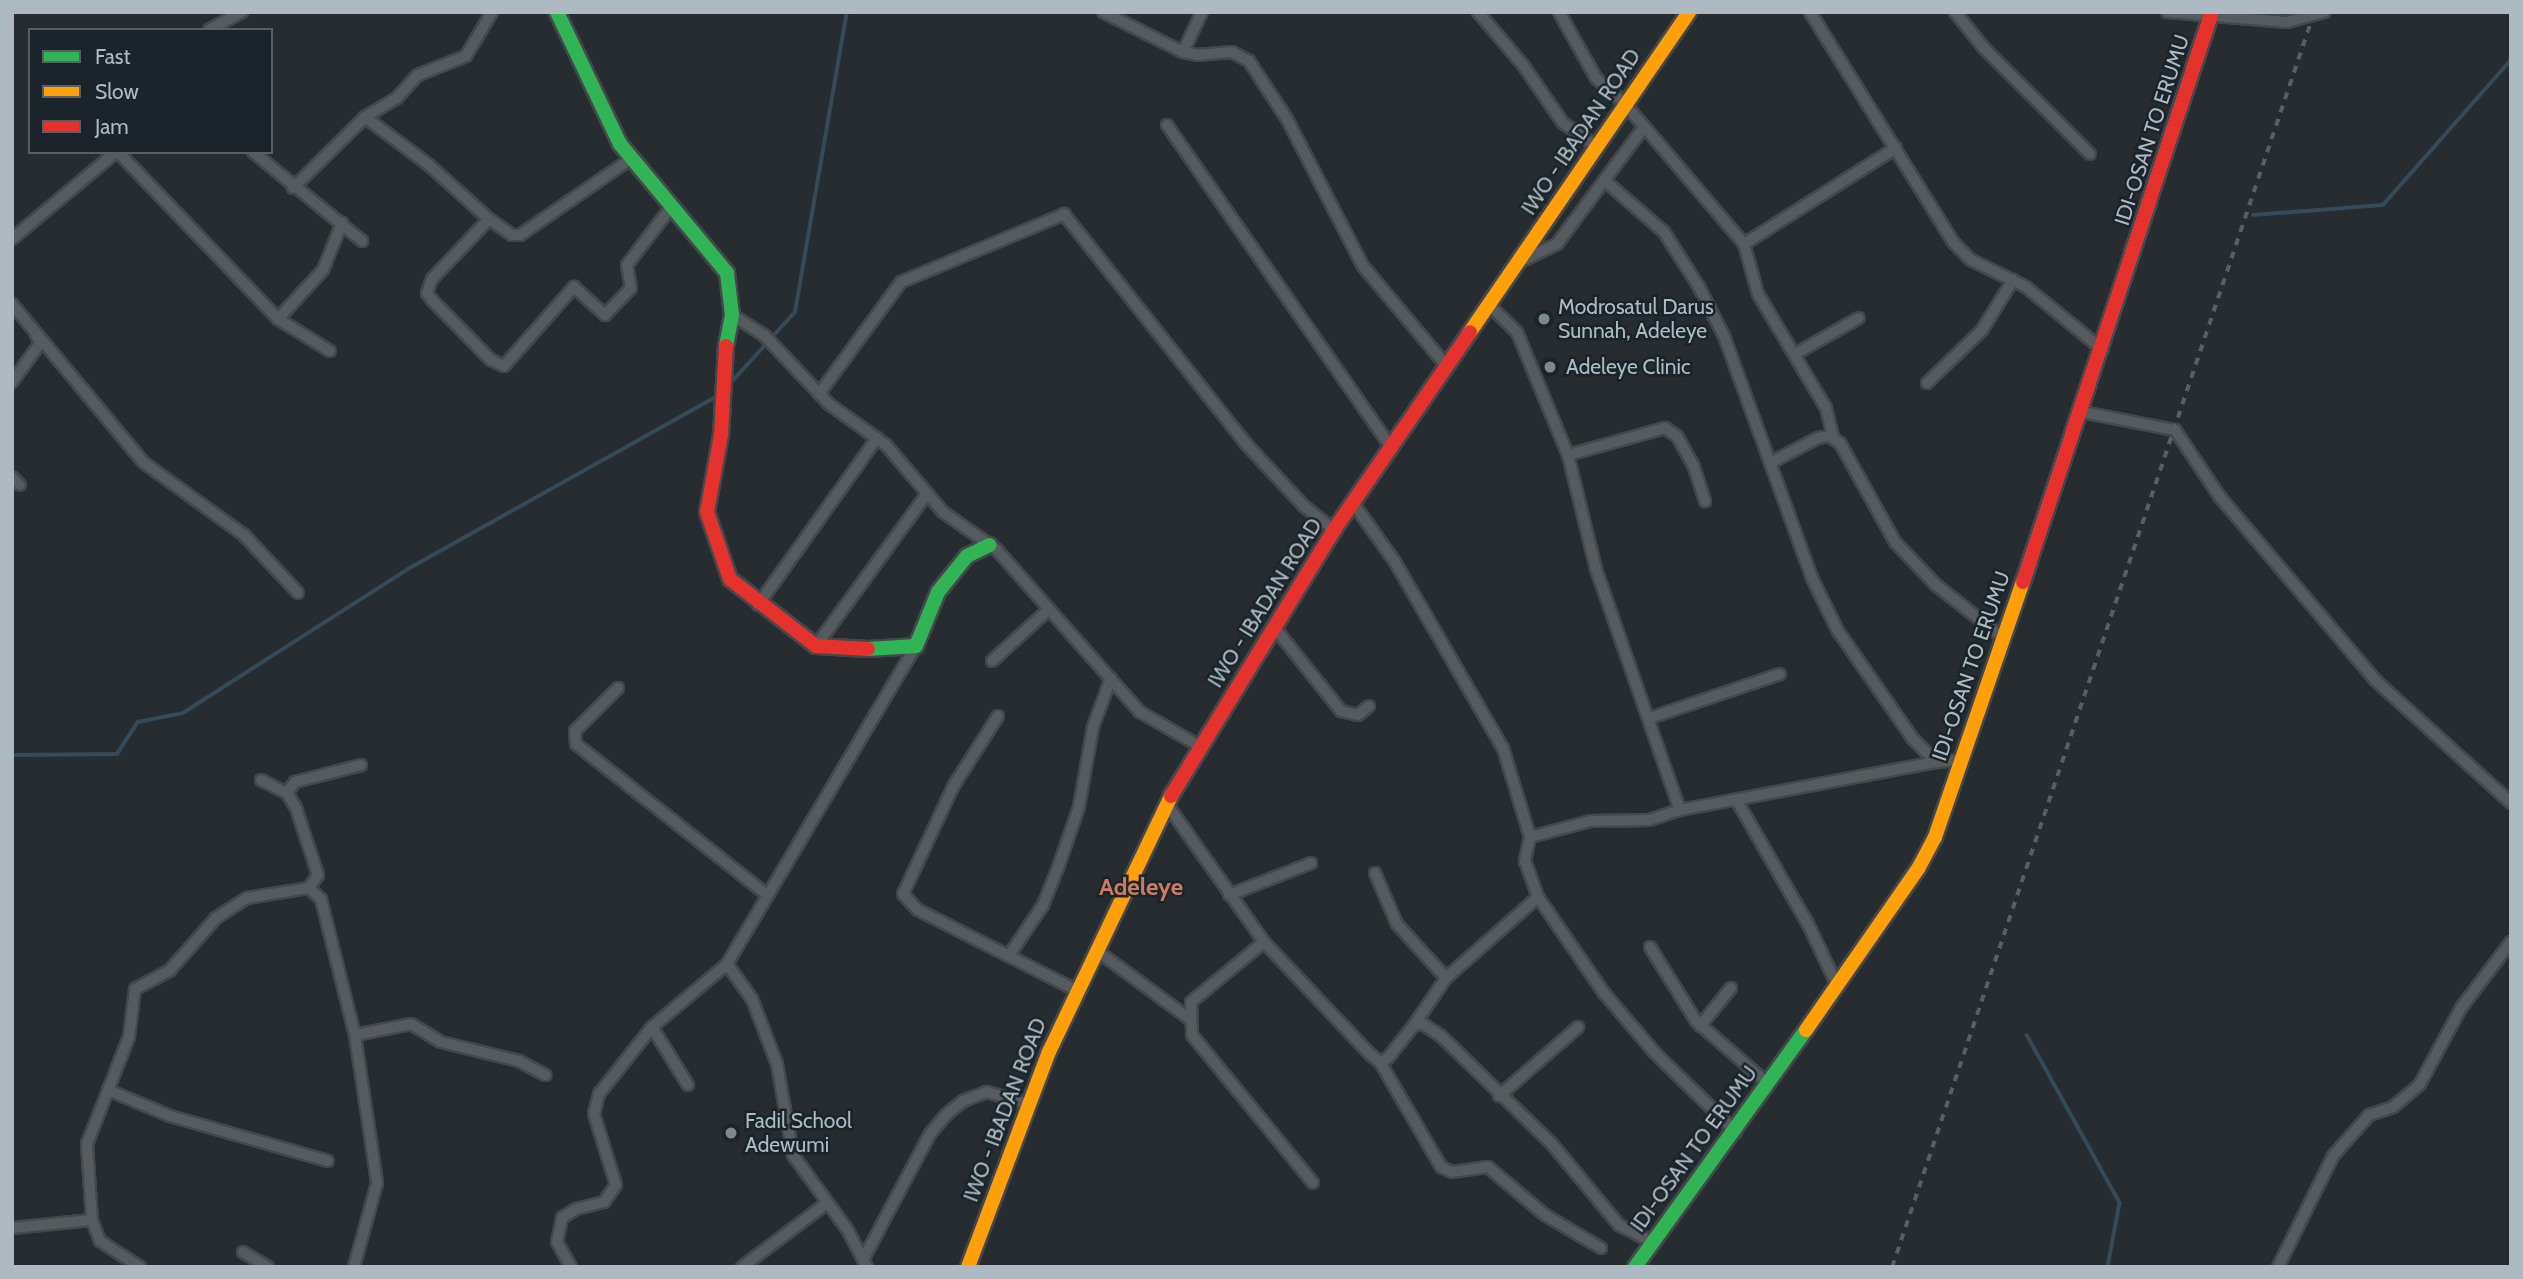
<!DOCTYPE html>
<style>
body{margin:0}
#map{position:relative;width:2523px;height:1279px;overflow:hidden;background:#262c30;font-family:Cabin,sans-serif}
div>[style]{position:absolute}
[style*='--x']{left:calc(var(--x)*1px);top:calc(var(--y)*1px);width:calc(var(--w)*1px);rotate:calc(var(--a)*1deg)}
.stream>*{height:3.5px;margin:-1.75px;padding:0 1.75px;transform-origin:1.75px;border-radius:1.75px;background:#354957}
.roads{filter:drop-shadow(2px 0 #44484b) drop-shadow(-2px 0 #44484b) drop-shadow(0 2px #44484b) drop-shadow(0 -2px #44484b)}
.street>*{height:10px;margin:-5px;padding:0 5px;transform-origin:5px;border-radius:5px;background:#555b5f}
.fast>*{height:14px;margin:-7px;padding:0 7px;transform-origin:7px;border-radius:7px;background:#30b455}
.slow>*{height:14px;margin:-7px;padding:0 7px;transform-origin:7px;border-radius:7px;background:#ff9f0a}
.jam>*{height:14px;margin:-7px;padding:0 7px;transform-origin:7px;border-radius:7px;background:#e5322d}
.rail>*{height:3.5px;margin-top:-1.75px;transform-origin:0;background:repeating-linear-gradient(90deg,#585e62 0 7px,transparent 0 14px)}
.dots>*{width:19px;height:19px;translate:-50% -50%;box-sizing:border-box;border:4px solid #1a242a;border-radius:50%}
span{translate:-50% -50%;white-space:nowrap;text-align:center;line-height:1.15;-webkit-text-stroke:5px #1a242a;paint-order:stroke}
.street-label{font-size:21px;color:#aebac2}
.poi-label{font-size:21px;color:#aebac2}
.left{translate:0 -50%;text-align:left}
.quarter-label{font-size:24px;color:#ca7b62;font-weight:700}
.frame{position:absolute;inset:0;border:14px solid #aebac2;pointer-events:none}
.legend{position:absolute;left:28px;top:28px;width:245px;height:126px;box-sizing:border-box;background:#1a242a;border:2px solid #556067;margin:0;padding:9px 12px;list-style:none;font-size:21px;color:#aebac2}
.legend li{display:flex;align-items:center;gap:14px;height:35px}
.legend b{width:35px;border:2px solid #556067}
</style>
<div id="map">
<div class="stream">
<i style="--x:2253;--y:215;--w:130;--a:-4.4"></i>
<i style="--x:2383;--y:205;--w:193;--a:-48.6"></i>
<i style="--x:728;--y:386;--w:100;--a:-47.8"></i>
<i style="--x:795;--y:312;--w:304;--a:-80.2"></i>
<i style="--x:12;--y:755;--w:105;--a:-0.5"></i>
<i style="--x:117;--y:754;--w:38;--a:-57"></i>
<i style="--x:138;--y:722;--w:46;--a:-11.3"></i>
<i style="--x:183;--y:713;--w:267;--a:-32.6"></i>
<i style="--x:408;--y:569;--w:355;--a:-29.2"></i>
<i style="--x:2027;--y:1035;--w:192;--a:61"></i>
<i style="--x:2120;--y:1203;--w:65;--a:100.6"></i>
</div>
<div class="roads">
<div class="street">
<i style="--x:1103;--y:12;--w:89;--a:26.6"></i>
<i style="--x:1183;--y:52;--w:14;--a:12"></i>
<i style="--x:1197;--y:55;--w:35;--a:-5"></i>
<i style="--x:1232;--y:52;--w:19;--a:28"></i>
<i style="--x:1249;--y:61;--w:69;--a:56.8"></i>
<i style="--x:1287;--y:119;--w:165;--a:62.7"></i>
<i style="--x:1363;--y:266;--w:128;--a:50.1"></i>
<i style="--x:1478;--y:12;--w:70;--a:49.7"></i>
<i style="--x:1523;--y:65;--w:70;--a:55.4"></i>
<i style="--x:1563;--y:123;--w:40;--a:34.9"></i>
<i style="--x:1559;--y:12;--w:76;--a:60.7"></i>
<i style="--x:1596;--y:78;--w:39;--a:42"></i>
<i style="--x:1625;--y:104;--w:184;--a:49.6"></i>
<i style="--x:1744;--y:244;--w:52;--a:74.4"></i>
<i style="--x:1758;--y:294;--w:133;--a:59.2"></i>
<i style="--x:1826;--y:408;--w:32;--a:76"></i>
<i style="--x:1810;--y:12;--w:272;--a:58.1"></i>
<i style="--x:1954;--y:243;--w:24;--a:45"></i>
<i style="--x:1971;--y:260;--w:61;--a:26.1"></i>
<i style="--x:2026;--y:287;--w:99;--a:39.3"></i>
<i style="--x:1955;--y:12;--w:45;--a:51.3"></i>
<i style="--x:1983;--y:47;--w:151;--a:45"></i>
<i style="--x:2167;--y:12;--w:120;--a:4.8"></i>
<i style="--x:2287;--y:22;--w:39;--a:-15"></i>
<i style="--x:209;--y:30;--w:38;--a:-29"></i>
<i style="--x:1183;--y:52;--w:44;--a:-64.6"></i>
<i style="--x:365;--y:117;--w:37;--a:-31"></i>
<i style="--x:397;--y:98;--w:31;--a:-48"></i>
<i style="--x:418;--y:75;--w:52;--a:-21.6"></i>
<i style="--x:466;--y:56;--w:51;--a:-59.4"></i>
<i style="--x:1167;--y:125;--w:392;--a:55.2"></i>
<i style="--x:118;--y:152;--w:231;--a:46.2"></i>
<i style="--x:278;--y:319;--w:61;--a:31.6"></i>
<i style="--x:253;--y:152;--w:141;--a:39.2"></i>
<i style="--x:632;--y:158;--w:136;--a:145.5"></i>
<i style="--x:520;--y:235;--w:8;--a:180"></i>
<i style="--x:512;--y:235;--w:28;--a:-145"></i>
<i style="--x:489;--y:219;--w:83;--a:133.5"></i>
<i style="--x:432;--y:279;--w:15;--a:110"></i>
<i style="--x:427;--y:293;--w:9;--a:54"></i>
<i style="--x:432;--y:300;--w:84;--a:45.5"></i>
<i style="--x:491;--y:360;--w:14;--a:25"></i>
<i style="--x:504;--y:366;--w:106;--a:-48.5"></i>
<i style="--x:574;--y:287;--w:42;--a:42.1"></i>
<i style="--x:605;--y:315;--w:37;--a:-46"></i>
<i style="--x:631;--y:288;--w:23;--a:-100"></i>
<i style="--x:627;--y:265;--w:74;--a:-52.7"></i>
<i style="--x:1604;--y:180;--w:79;--a:40.9"></i>
<i style="--x:1664;--y:232;--w:65;--a:57.5"></i>
<i style="--x:1699;--y:287;--w:55;--a:63"></i>
<i style="--x:1724;--y:336;--w:258;--a:70"></i>
<i style="--x:1812;--y:578;--w:59;--a:63.9"></i>
<i style="--x:1838;--y:631;--w:131;--a:55.2"></i>
<i style="--x:1913;--y:739;--w:33;--a:45"></i>
<i style="--x:1936;--y:762;--w:25;--a:-5"></i>
<i style="--x:293;--y:188;--w:101;--a:-44.6"></i>
<i style="--x:365;--y:117;--w:80;--a:36.9"></i>
<i style="--x:429;--y:165;--w:81;--a:42"></i>
<i style="--x:12;--y:239;--w:136;--a:-39.9"></i>
<i style="--x:1744;--y:244;--w:180;--a:-32.3"></i>
<i style="--x:1520;--y:262;--w:41;--a:-25.9"></i>
<i style="--x:1557;--y:244;--w:144;--a:-53.4"></i>
<i style="--x:12;--y:304;--w:205;--a:50.3"></i>
<i style="--x:143;--y:462;--w:125;--a:35.9"></i>
<i style="--x:244;--y:535;--w:79;--a:47"></i>
<i style="--x:1489;--y:305;--w:39;--a:44"></i>
<i style="--x:1517;--y:332;--w:133;--a:67.5"></i>
<i style="--x:1568;--y:455;--w:117;--a:76.2"></i>
<i style="--x:1596;--y:569;--w:255;--a:70.8"></i>
<i style="--x:732;--y:315;--w:38;--a:32"></i>
<i style="--x:764;--y:335;--w:95;--a:46.7"></i>
<i style="--x:829;--y:404;--w:70;--a:35.7"></i>
<i style="--x:886;--y:445;--w:88;--a:49.6"></i>
<i style="--x:943;--y:512;--w:66;--a:35.1"></i>
<i style="--x:997;--y:550;--w:216;--a:48.6"></i>
<i style="--x:1140;--y:712;--w:70;--a:29.8"></i>
<i style="--x:278;--y:319;--w:67;--a:-47.4"></i>
<i style="--x:323;--y:270;--w:51;--a:-68"></i>
<i style="--x:1795;--y:354;--w:73;--a:-29.4"></i>
<i style="--x:12;--y:382;--w:49;--a:-54.1"></i>
<i style="--x:41;--y:342;--w:9;--a:-126"></i>
<i style="--x:1927;--y:383;--w:76;--a:-43.9"></i>
<i style="--x:1982;--y:330;--w:59;--a:-58.2"></i>
<i style="--x:819;--y:394;--w:139;--a:-53.8"></i>
<i style="--x:901;--y:282;--w:177;--a:-22.6"></i>
<i style="--x:1064;--y:214;--w:293;--a:51.6"></i>
<i style="--x:1246;--y:444;--w:85;--a:46.9"></i>
<i style="--x:1304;--y:506;--w:38;--a:39"></i>
<i style="--x:2082;--y:412;--w:95;--a:11"></i>
<i style="--x:2175;--y:430;--w:81;--a:56.1"></i>
<i style="--x:2220;--y:497;--w:240;--a:49.7"></i>
<i style="--x:2375;--y:680;--w:183;--a:42.1"></i>
<i style="--x:1568;--y:455;--w:101;--a:-15.6"></i>
<i style="--x:1665;--y:428;--w:14;--a:34"></i>
<i style="--x:1677;--y:436;--w:35;--a:61"></i>
<i style="--x:1694;--y:467;--w:36;--a:72"></i>
<i style="--x:1772;--y:462;--w:52;--a:-27.6"></i>
<i style="--x:1818;--y:438;--w:11;--a:-10"></i>
<i style="--x:1829;--y:436;--w:13;--a:32"></i>
<i style="--x:1840;--y:443;--w:113;--a:60.9"></i>
<i style="--x:1895;--y:542;--w:59;--a:46.4"></i>
<i style="--x:1936;--y:585;--w:84;--a:38.2"></i>
<i style="--x:12;--y:477;--w:11;--a:45"></i>
<i style="--x:1353;--y:503;--w:72;--a:54.6"></i>
<i style="--x:1395;--y:562;--w:215;--a:59.9"></i>
<i style="--x:1503;--y:748;--w:93;--a:73.1"></i>
<i style="--x:1530;--y:837;--w:25;--a:102"></i>
<i style="--x:1525;--y:861;--w:38;--a:70"></i>
<i style="--x:1538;--y:897;--w:116;--a:55.5"></i>
<i style="--x:1604;--y:993;--w:79;--a:49.6"></i>
<i style="--x:1655;--y:1053;--w:113;--a:44.3"></i>
<i style="--x:758;--y:605;--w:205;--a:-54.5"></i>
<i style="--x:1274;--y:627;--w:107;--a:51.4"></i>
<i style="--x:1341;--y:711;--w:17;--a:13"></i>
<i style="--x:1358;--y:715;--w:14;--a:-39"></i>
<i style="--x:816;--y:646;--w:188;--a:-53.9"></i>
<i style="--x:992;--y:661;--w:74;--a:-42.3"></i>
<i style="--x:618;--y:688;--w:61;--a:135"></i>
<i style="--x:575;--y:731;--w:13;--a:86"></i>
<i style="--x:576;--y:744;--w:243;--a:38.3"></i>
<i style="--x:998;--y:716;--w:84;--a:122.4"></i>
<i style="--x:953;--y:787;--w:118;--a:115"></i>
<i style="--x:903;--y:894;--w:22;--a:47"></i>
<i style="--x:918;--y:910;--w:177;--a:26.9"></i>
<i style="--x:1650;--y:718;--w:137;--a:-18.7"></i>
<i style="--x:261;--y:780;--w:29;--a:27"></i>
<i style="--x:287;--y:793;--w:17;--a:59"></i>
<i style="--x:296;--y:808;--w:71;--a:71.8"></i>
<i style="--x:318;--y:875;--w:16;--a:125"></i>
<i style="--x:287;--y:793;--w:14;--a:-54"></i>
<i style="--x:295;--y:782;--w:68;--a:-14.4"></i>
<i style="--x:1737;--y:801;--w:142;--a:60"></i>
<i style="--x:1808;--y:924;--w:68;--a:64.6"></i>
<i style="--x:1166;--y:803;--w:170;--a:54.8"></i>
<i style="--x:1264;--y:942;--w:156;--a:46.6"></i>
<i style="--x:1371;--y:1055;--w:11;--a:38"></i>
<i style="--x:1380;--y:1062;--w:9;--a:-27"></i>
<i style="--x:1388;--y:1058;--w:42;--a:-51.8"></i>
<i style="--x:1414;--y:1025;--w:9;--a:-6"></i>
<i style="--x:1423;--y:1024;--w:22;--a:34"></i>
<i style="--x:1441;--y:1036;--w:155;--a:44.2"></i>
<i style="--x:1552;--y:1144;--w:105;--a:50.4"></i>
<i style="--x:1619;--y:1225;--w:38;--a:27"></i>
<i style="--x:1530;--y:837;--w:63;--a:-14.7"></i>
<i style="--x:1591;--y:821;--w:58;--a:-1"></i>
<i style="--x:1649;--y:820;--w:33;--a:-18"></i>
<i style="--x:1680;--y:810;--w:260;--a:-10.6"></i>
<i style="--x:1375;--y:873;--w:56;--a:66.7"></i>
<i style="--x:1397;--y:924;--w:73;--a:47.8"></i>
<i style="--x:1229;--y:895;--w:88;--a:-21.3"></i>
<i style="--x:1264;--y:942;--w:94;--a:140.6"></i>
<i style="--x:1191;--y:1002;--w:33;--a:88"></i>
<i style="--x:1192;--y:1035;--w:191;--a:50.7"></i>
<i style="--x:1650;--y:947;--w:87;--a:58.1"></i>
<i style="--x:1696;--y:1021;--w:94;--a:41.1"></i>
<i style="--x:1096;--y:950;--w:118;--a:36.4"></i>
<i style="--x:1010;--y:954;--w:59;--a:-56"></i>
<i style="--x:1043;--y:905;--w:43;--a:-68.2"></i>
<i style="--x:1059;--y:865;--w:61;--a:-71"></i>
<i style="--x:1079;--y:807;--w:81;--a:-80.1"></i>
<i style="--x:1093;--y:727;--w:52;--a:-69.8"></i>
<i style="--x:727;--y:964;--w:43;--a:54.5"></i>
<i style="--x:752;--y:999;--w:70;--a:69"></i>
<i style="--x:777;--y:1064;--w:92;--a:80"></i>
<i style="--x:793;--y:1155;--w:92;--a:53.9"></i>
<i style="--x:847;--y:1229;--w:43;--a:62.2"></i>
<i style="--x:1414;--y:1025;--w:57;--a:-55.8"></i>
<i style="--x:1446;--y:978;--w:123;--a:-41.4"></i>
<i style="--x:1700;--y:1026;--w:49;--a:-50.8"></i>
<i style="--x:652;--y:1027;--w:68;--a:58.2"></i>
<i style="--x:355;--y:1035;--w:57;--a:-11.1"></i>
<i style="--x:411;--y:1024;--w:35;--a:31"></i>
<i style="--x:441;--y:1042;--w:80;--a:13.7"></i>
<i style="--x:519;--y:1061;--w:30;--a:28"></i>
<i style="--x:1380;--y:1062;--w:121;--a:59.8"></i>
<i style="--x:1441;--y:1167;--w:12;--a:24"></i>
<i style="--x:1452;--y:1172;--w:36;--a:-8"></i>
<i style="--x:1488;--y:1167;--w:75;--a:40.1"></i>
<i style="--x:1545;--y:1215;--w:65;--a:30.5"></i>
<i style="--x:108;--y:1090;--w:67;--a:22.8"></i>
<i style="--x:170;--y:1116;--w:164;--a:15.9"></i>
<i style="--x:1499;--y:1096;--w:105;--a:-41.1"></i>
<i style="--x:12;--y:1228;--w:80;--a:-5.7"></i>
<i style="--x:243;--y:1252;--w:29;--a:31"></i>
<i style="--x:864;--y:1258;--w:140;--a:-62"></i>
<i style="--x:930;--y:1134;--w:26;--a:-50"></i>
<i style="--x:947;--y:1114;--w:21;--a:-39"></i>
<i style="--x:963;--y:1101;--w:26;--a:-21"></i>
<i style="--x:987;--y:1092;--w:43;--a:16.3"></i>
<i style="--x:140;--y:1267;--w:48;--a:-147"></i>
<i style="--x:100;--y:1241;--w:22;--a:-111"></i>
<i style="--x:92;--y:1220;--w:76;--a:-93.8"></i>
<i style="--x:87;--y:1144;--w:115;--a:-68.6"></i>
<i style="--x:129;--y:1037;--w:48;--a:-82.9"></i>
<i style="--x:135;--y:989;--w:40;--a:-28"></i>
<i style="--x:170;--y:970;--w:69;--a:-48.5"></i>
<i style="--x:216;--y:918;--w:37;--a:-33"></i>
<i style="--x:247;--y:898;--w:63;--a:-9.2"></i>
<i style="--x:309;--y:888;--w:16;--a:43"></i>
<i style="--x:321;--y:899;--w:140;--a:76"></i>
<i style="--x:355;--y:1035;--w:150;--a:81.5"></i>
<i style="--x:377;--y:1183;--w:87;--a:105.3"></i>
<i style="--x:571;--y:1267;--w:29;--a:-119"></i>
<i style="--x:557;--y:1242;--w:25;--a:-78"></i>
<i style="--x:562;--y:1218;--w:17;--a:-33"></i>
<i style="--x:576;--y:1209;--w:29;--a:-14"></i>
<i style="--x:604;--y:1202;--w:21;--a:-55"></i>
<i style="--x:616;--y:1185;--w:74;--a:-107.2"></i>
<i style="--x:594;--y:1114;--w:21;--a:-76"></i>
<i style="--x:599;--y:1094;--w:85;--a:-51.7"></i>
<i style="--x:652;--y:1027;--w:98;--a:-40"></i>
<i style="--x:727;--y:964;--w:370;--a:-59.3"></i>
<i style="--x:742;--y:1267;--w:106;--a:-37"></i>
<i style="--x:2278;--y:1267;--w:124;--a:-63.6"></i>
<i style="--x:2333;--y:1156;--w:55;--a:-48.7"></i>
<i style="--x:2369;--y:1115;--w:25;--a:-18"></i>
<i style="--x:2393;--y:1107;--w:35;--a:-40"></i>
<i style="--x:2420;--y:1084;--w:86;--a:-61.7"></i>
<i style="--x:2461;--y:1008;--w:83;--a:-52.9"></i>
</div>
<div class="fast">
<i style="--x:557;--y:12;--w:146;--a:64.5"></i>
<i style="--x:620;--y:144;--w:168;--a:50.3"></i>
<i style="--x:727;--y:273;--w:42;--a:83.2"></i>
<i style="--x:732;--y:315;--w:32;--a:101"></i>
<i style="--x:868;--y:649;--w:48;--a:-3.6"></i>
<i style="--x:916;--y:646;--w:58;--a:-67.8"></i>
<i style="--x:938;--y:592;--w:46;--a:-51.1"></i>
<i style="--x:967;--y:556;--w:25;--a:-26"></i>
<i style="--x:1635;--y:1267;--w:292;--a:-54.2"></i>
</div>
<div class="slow">
<i style="--x:1470;--y:332;--w:388;--a:-55.6"></i>
<i style="--x:1806;--y:1030;--w:196;--a:-55.2"></i>
<i style="--x:1918;--y:869;--w:36;--a:-62"></i>
<i style="--x:1935;--y:837;--w:270;--a:-71"></i>
<i style="--x:968;--y:1267;--w:230;--a:-69.4"></i>
<i style="--x:1049;--y:1052;--w:284;--a:-64.5"></i>
</div>
<div class="jam">
<i style="--x:726;--y:346;--w:89;--a:93.2"></i>
<i style="--x:721;--y:435;--w:78;--a:100.3"></i>
<i style="--x:707;--y:512;--w:71;--a:71.1"></i>
<i style="--x:730;--y:579;--w:109;--a:37.9"></i>
<i style="--x:816;--y:646;--w:52;--a:3.3"></i>
<i style="--x:2023;--y:582;--w:601;--a:-71.66"></i>
<i style="--x:1171;--y:796;--w:312;--a:-58.5"></i>
<i style="--x:1334;--y:530;--w:240;--a:-55.5"></i>
</div>
</div>
<div class="rail">
<i style="--x:1892;--y:1267;--w:1324;--a:-71.41"></i>
</div>
<div class="dots">
<i style="left:1544px;top:319px;background:#7e888f"></i>
<i style="left:1550px;top:367px;background:#7e888f"></i>
<i style="left:731px;top:1133px;background:#7e888f"></i>
</div>
<div class="street-label">
<span style="left:2152px;top:130px;rotate:-72deg">IDI-OSAN TO ERUMU</span>
<span style="left:1581px;top:132px;rotate:-56deg">IWO - IBADAN ROAD</span>
<span style="left:1265px;top:603px;rotate:-58deg">IWO - IBADAN ROAD</span>
<span style="left:1971px;top:666px;rotate:-71deg">IDI-OSAN TO ERUMU</span>
<span style="left:1005px;top:1110px;rotate:-69deg">IWO - IBADAN ROAD</span>
<span style="left:1694px;top:1149px;rotate:-54deg">IDI-OSAN TO ERUMU</span>
</div>
<div class="poi-label">
<span class="left" style="left:1558px;top:319px">Modrosatul Darus<br>Sunnah, Adeleye</span>
<span class="left" style="left:1566px;top:367px">Adeleye Clinic</span>
<span class="left" style="left:745px;top:1133px">Fadil School<br>Adewumi</span>
</div>
<div class="quarter-label">
<span style="left:1141px;top:887px">Adeleye</span>
</div>
<div class="frame"></div>
<ul class="legend">
<li><b style="height:9px;background:#30b455"></b>Fast</li>
<li><b style="height:9px;background:#ff9f0a"></b>Slow</li>
<li><b style="height:9px;background:#e5322d"></b>Jam</li>
</ul>
</div>
